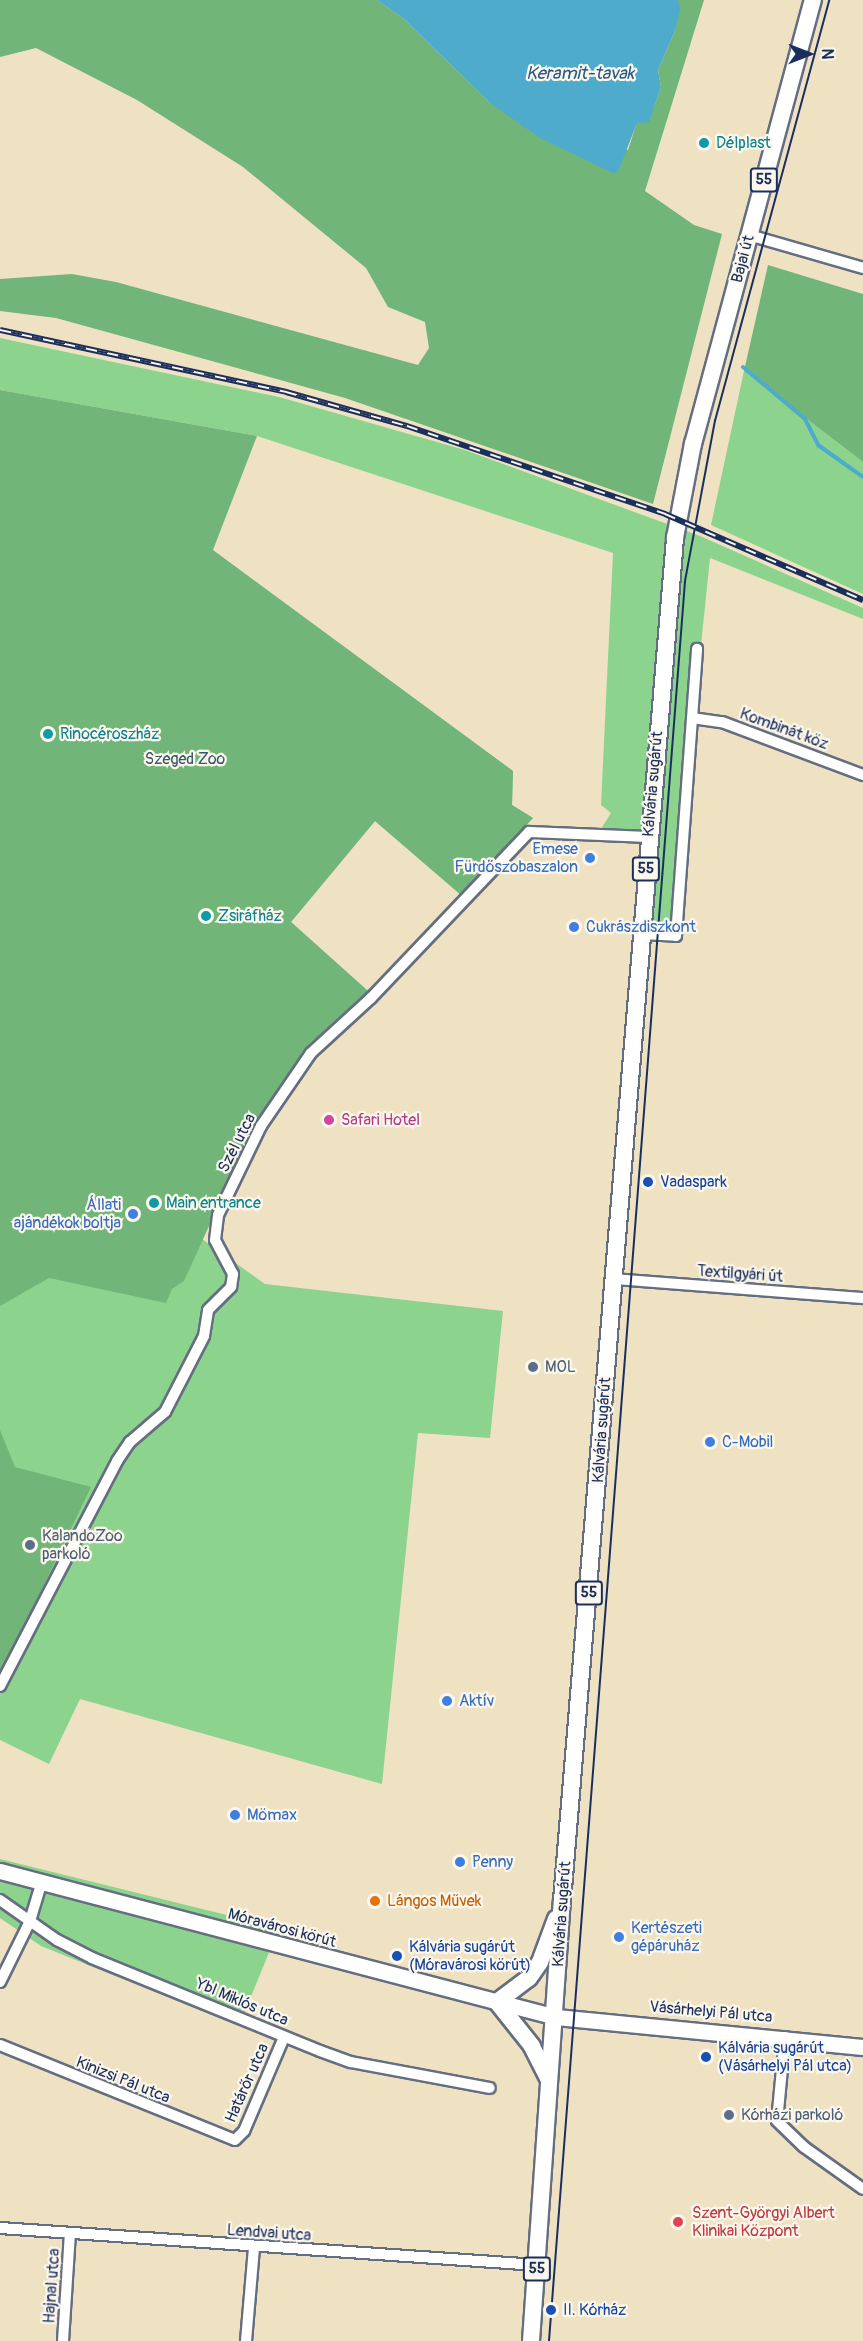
<!DOCTYPE html>
<meta charset="utf-8">
<style>
body{margin:0}
#map{position:relative;width:863px;height:2341px;overflow:hidden;background:#efe2c3;font-family:Pangolin,sans-serif}
div>[style]{position:absolute}
[style*='--x']{left:calc(var(--x)*1px);top:calc(var(--y)*1px);width:calc(var(--w)*1px);rotate:calc(var(--a)*1deg)}
.green>*{inset:0;background:#8cd38d}
.forest>*{inset:0;background:#71b578}
.water>*{inset:0;background:#4eabcc}
.stream>*{height:4px;margin:-2px;padding:0 2px;transform-origin:2px;border-radius:2px;background:#4eabcc}
.roads{filter:drop-shadow(2px 0 #656e81) drop-shadow(-2px 0 #656e81) drop-shadow(0 2px #656e81) drop-shadow(0 -2px #656e81)}
.minor>*{height:10px;margin:-5px;padding:0 5px;transform-origin:5px;border-radius:5px;background:#fff}
.secondary>*{height:15px;margin:-7.5px;padding:0 7.5px;transform-origin:7.5px;border-radius:7.5px;background:#fff}
.primary>*{height:16px;margin:-8px;padding:0 8px;transform-origin:8px;border-radius:8px;background:#fff}
.tram>*{height:1.5px;margin:-0.75px;padding:0 0.75px;transform-origin:0.75px;border-radius:0.75px;background:#1b2f5e}
.rail>*{height:6px;margin-top:-3px;transform-origin:0;background:repeating-linear-gradient(90deg,#fbf7ec 0 11px,#1b2f5e 0 22px);box-sizing:border-box;border-block:2px solid #1b2f5e}
.dots>*{width:16px;height:16px;translate:-50% -50%;box-sizing:border-box;border:3px solid #fbf7ec;border-radius:50%}
span{translate:-50% -50%;white-space:nowrap;text-align:center;line-height:1.15;-webkit-text-stroke:4.5px #fbf7ec;paint-order:stroke}
.shield-label span{padding:2px 4px;background:#fbf7ec;border:2px solid;border-radius:4px;-webkit-text-stroke-width:0}
.shield-label{font-size:15px;color:#1b2f5e;font-weight:700}
.culture-label{font-size:16px;color:#0d838f}
.left{translate:0 -50%;text-align:left}
.street-label{font-size:16px;color:#1b2f5e}
.park-label{font-size:16px;color:#37586a}
.shop-label{font-size:16px;color:#366cbe}
.right{translate:-100% -50%;text-align:right}
.hotel-label{font-size:16px;color:#b23c85}
.transit-label{font-size:16px;color:#164399}
.service-label{font-size:16px;color:#4e5e75}
.food-label{font-size:16px;color:#c56008}
.health-label{font-size:16px;color:#be3a42}
.water-label{font-size:18px;color:#2d5a84;font-style:italic}
.north{position:absolute;left:779px;top:24px;width:60px;height:60px;-webkit-text-stroke:4px #fbf7ec;paint-order:stroke;rotate:90deg;font-size:16px;font-weight:700;line-height:24px;text-align:center;color:#1b2f5e}
.north::after{content:'';display:block;margin:auto;width:21px;height:27px;background:#1b2f5e;clip-path:polygon(50% 0,100% 100%,50% 72%,0 100%)}
</style>
<div id="map">
<div class="green">
<i style="clip-path:polygon(0 338px,279px 397px,465px 450px,700px 536px,863px 608px,863px 619px,710px 558px,672px 926px,653px 925px,660px 832px,601px 829px,611px 813px,601px 805px,613px 553px,257px 436px,0 390px)"></i>
<i style="clip-path:polygon(744px 371px,863px 462px,863px 594px,711px 525px)"></i>
<i style="clip-path:polygon(0 410px,212px 550px,513px 771px,512px 805px,533px 818px,461px 895px,375px 821px,291px 922px,368px 991px,314px 1042px,280px 1085px,255px 1125px,202px 1239px,265px 1284px,503px 1311px,490px 1438px,418px 1433px,382px 1784px,80px 1699px,49px 1764px,0 1740px)"></i>
<i style="clip-path:polygon(0 1859px,279px 1928px,239px 2026px,41px 1946px,0 1918px)"></i>
</div>
<div class="forest">
<i style="clip-path:polygon(0 0,377px 0,404px 19px,490px 103px,628px 150px,637px 122px,654px 107px,661px 87px,658px 70px,675px 31px,678px 0,704px 0,645px 191px,694px 225px,722px 234px,653px 504px,345px 398px,56px 318px,0 311px,0 279px,72px 274px,116px 282px,418px 365px,429px 348px,425px 322px,388px 307px,366px 268px,243px 167px,137px 100px,36px 48px,0 57px)"></i>
<i style="clip-path:polygon(768px 265px,863px 294px,863px 462px,744px 371px)"></i>
<i style="clip-path:polygon(0 390px,257px 436px,213px 550px,513px 771px,512px 805px,533px 818px,461px 895px,375px 821px,291px 922px,368px 991px,314px 1042px,280px 1085px,255px 1125px,184px 1281px,172px 1289px,166px 1303px,49px 1278px,0 1306px)"></i>
<i style="clip-path:polygon(0 1430px,15px 1467px,91px 1487px,0 1676px)"></i>
</div>
<div class="water">
<i style="clip-path:polygon(377px 0,678px 0,680px 10px,675px 31px,658px 70px,661px 87px,649px 122px,637px 123px,618px 172px,613px 173px,540px 138px,490px 103px,404px 19px)"></i>
</div>
<div class="stream">
<i style="--x:743;--y:367;--w:81;--a:40"></i>
<i style="--x:805;--y:419;--w:29;--a:63"></i>
<i style="--x:818;--y:445;--w:55;--a:35.4"></i>
</div>
<div class="roads">
<div class="minor">
<i style="--x:749;--y:235;--w:119;--a:16.1"></i>
<i style="--x:692;--y:718;--w:30;--a:8"></i>
<i style="--x:722;--y:722;--w:151;--a:20.6"></i>
<i style="--x:642;--y:934;--w:34;--a:3"></i>
<i style="--x:676;--y:936;--w:288;--a:-85.8"></i>
<i style="--x:614;--y:1279;--w:250;--a:4.4"></i>
<i style="--x:0;--y:1686;--w:254;--a:-62.5"></i>
<i style="--x:117;--y:1461;--w:23;--a:-56"></i>
<i style="--x:130;--y:1442;--w:46;--a:-40.6"></i>
<i style="--x:165;--y:1412;--w:85;--a:-62.8"></i>
<i style="--x:204;--y:1336;--w:26;--a:-81"></i>
<i style="--x:208;--y:1310;--w:33;--a:-45"></i>
<i style="--x:231;--y:1287;--w:13;--a:-81"></i>
<i style="--x:233;--y:1274;--w:38;--a:-118"></i>
<i style="--x:215;--y:1240;--w:25;--a:-83"></i>
<i style="--x:218;--y:1215;--w:99;--a:-64.2"></i>
<i style="--x:261;--y:1126;--w:88;--a:-55.6"></i>
<i style="--x:311;--y:1053;--w:81;--a:-42.5"></i>
<i style="--x:371;--y:998;--w:229;--a:-46.4"></i>
<i style="--x:529;--y:832;--w:120;--a:2.4"></i>
<i style="--x:0;--y:1900;--w:70;--a:35.1"></i>
<i style="--x:57;--y:1940;--w:39;--a:27"></i>
<i style="--x:92;--y:1958;--w:246;--a:22.2"></i>
<i style="--x:320;--y:2051;--w:33;--a:20"></i>
<i style="--x:351;--y:2062;--w:141;--a:10.6"></i>
<i style="--x:0;--y:1982;--w:68;--a:-63.8"></i>
<i style="--x:30;--y:1921;--w:42;--a:-73.3"></i>
<i style="--x:785;--y:2037;--w:84;--a:95.4"></i>
<i style="--x:777;--y:2121;--w:37;--a:44"></i>
<i style="--x:804;--y:2147;--w:72;--a:35.4"></i>
<i style="--x:0;--y:2045;--w:253;--a:22"></i>
<i style="--x:235;--y:2140;--w:13;--a:-45"></i>
<i style="--x:244;--y:2131;--w:102;--a:-66.9"></i>
<i style="--x:0;--y:2228;--w:538;--a:3.94"></i>
<i style="--x:63;--y:2341;--w:108;--a:-86.3"></i>
<i style="--x:246;--y:2341;--w:93;--a:-85.1"></i>
</div>
<div class="secondary">
<i style="--x:0;--y:1871;--w:575;--a:14.71"></i>
<i style="--x:556;--y:2017;--w:308;--a:5.6"></i>
</div>
<div class="primary">
<i style="--x:549;--y:2080;--w:38;--a:-117"></i>
<i style="--x:532;--y:2046;--w:56;--a:-128.5"></i>
<i style="--x:497;--y:2002;--w:40;--a:-37"></i>
<i style="--x:529;--y:1978;--w:19;--a:-55"></i>
<i style="--x:540;--y:1962;--w:46;--a:-69.6"></i>
<i style="--x:531;--y:2341;--w:441;--a:-86"></i>
<i style="--x:562;--y:1901;--w:1368;--a:-85.26"></i>
<i style="--x:675;--y:538;--w:96;--a:-79.2"></i>
<i style="--x:693;--y:444;--w:460;--a:-74.9"></i>
</div>
</div>
<div class="tram">
<i style="--x:549;--y:2341;--w:1765;--a:-85.58"></i>
<i style="--x:685;--y:581;--w:163;--a:-79.4"></i>
<i style="--x:715;--y:421;--w:436;--a:-74.8"></i>
</div>
<div class="rail">
<i style="--x:0;--y:330;--w:293;--a:12.2"></i>
<i style="--x:286;--y:392;--w:126;--a:15.7"></i>
<i style="--x:407;--y:426;--w:273;--a:18.8"></i>
<i style="--x:665;--y:514;--w:216;--a:23.5"></i>
</div>
<div class="dots">
<i style="left:704px;top:143px;background:#0f9aa8"></i>
<i style="left:48px;top:734px;background:#0f9aa8"></i>
<i style="left:590px;top:858px;background:#3f7fe0"></i>
<i style="left:206px;top:916px;background:#0f9aa8"></i>
<i style="left:574px;top:927px;background:#3f7fe0"></i>
<i style="left:329px;top:1120px;background:#d1479c"></i>
<i style="left:648px;top:1182px;background:#1a4fb4"></i>
<i style="left:154px;top:1203px;background:#0f9aa8"></i>
<i style="left:133px;top:1214px;background:#3f7fe0"></i>
<i style="left:533px;top:1367px;background:#5c6f8a"></i>
<i style="left:710px;top:1442px;background:#3f7fe0"></i>
<i style="left:30px;top:1545px;background:#5c6f8a"></i>
<i style="left:447px;top:1701px;background:#3f7fe0"></i>
<i style="left:235px;top:1815px;background:#3f7fe0"></i>
<i style="left:460px;top:1862px;background:#3f7fe0"></i>
<i style="left:375px;top:1901px;background:#e8710a"></i>
<i style="left:619px;top:1937px;background:#3f7fe0"></i>
<i style="left:397px;top:1956px;background:#1a4fb4"></i>
<i style="left:706px;top:2057px;background:#1a4fb4"></i>
<i style="left:729px;top:2115px;background:#5c6f8a"></i>
<i style="left:678px;top:2222px;background:#e0444e"></i>
<i style="left:551px;top:2310px;background:#1a4fb4"></i>
</div>
<div class="shield-label">
<span style="left:764px;top:180px">55</span>
<span style="left:646px;top:869px">55</span>
<span style="left:589px;top:1593px">55</span>
<span style="left:537px;top:2269px">55</span>
</div>
<div class="culture-label">
<span class="left" style="left:716px;top:143px">Délplast</span>
<span class="left" style="left:60px;top:734px">Rinocéroszház</span>
<span class="left" style="left:218px;top:916px">Zsiráfház</span>
<span class="left" style="left:166px;top:1203px">Main entrance</span>
</div>
<div class="street-label">
<span style="left:743px;top:259px;rotate:-75deg">Bajai út</span>
<span style="left:784px;top:729px;rotate:20deg">Kombinát köz</span>
<span style="left:653px;top:784px;rotate:-85deg">Kálvária sugárút</span>
<span style="left:237px;top:1143px;rotate:-63deg">Szél utca</span>
<span style="left:740px;top:1274px;rotate:4deg">Textilgyári út</span>
<span style="left:602px;top:1430px;rotate:-86deg">Kálvária sugárút</span>
<span style="left:562px;top:1914px;rotate:-86deg">Kálvária sugárút</span>
<span style="left:282px;top:1928px;rotate:15deg">Móravárosi körút</span>
<span style="left:242px;top:2002px;rotate:23deg">Ybl Miklós utca</span>
<span style="left:711px;top:2012px;rotate:5deg">Vásárhelyi Pál utca</span>
<span style="left:123px;top:2080px;rotate:22deg">Kinizsi Pál utca</span>
<span style="left:247px;top:2083px;rotate:-66deg">Határőr utca</span>
<span style="left:269px;top:2233px;rotate:4deg">Lendvai utca</span>
<span style="left:52px;top:2286px;rotate:-86deg">Hajnal utca</span>
</div>
<div class="park-label">
<span style="left:185px;top:759px">Szeged Zoo</span>
</div>
<div class="shop-label">
<span class="right" style="left:578px;top:858px">Emese<br>Fürdőszobaszalon</span>
<span class="left" style="left:586px;top:927px">Cukrászdiszkont</span>
<span class="right" style="left:121px;top:1214px">Állati<br>ajándékok boltja</span>
<span class="left" style="left:722px;top:1442px">C-Mobil</span>
<span class="left" style="left:459px;top:1701px">Aktív</span>
<span class="left" style="left:247px;top:1815px">Mömax</span>
<span class="left" style="left:472px;top:1862px">Penny</span>
<span class="left" style="left:631px;top:1937px">Kertészeti<br>gépáruház</span>
</div>
<div class="hotel-label">
<span class="left" style="left:341px;top:1120px">Safari Hotel</span>
</div>
<div class="transit-label">
<span class="left" style="left:660px;top:1182px">Vadaspark</span>
<span class="left" style="left:409px;top:1956px">Kálvária sugárút<br>(Móravárosi körút)</span>
<span class="left" style="left:718px;top:2057px">Kálvária sugárút<br>(Vásárhelyi Pál utca)</span>
<span class="left" style="left:563px;top:2310px">II. Kórház</span>
</div>
<div class="service-label">
<span class="left" style="left:545px;top:1367px">MOL</span>
<span class="left" style="left:42px;top:1545px">KalandoZoo<br>parkoló</span>
<span class="left" style="left:741px;top:2115px">Kórházi parkoló</span>
</div>
<div class="food-label">
<span class="left" style="left:387px;top:1901px">Lángos Művek</span>
</div>
<div class="health-label">
<span class="left" style="left:692px;top:2222px">Szent-Györgyi Albert<br>Klinikai Központ</span>
</div>
<div class="water-label">
<span style="left:580px;top:74px">Keramit-tavak</span>
</div>
<div class="north">N</div>
</div>
